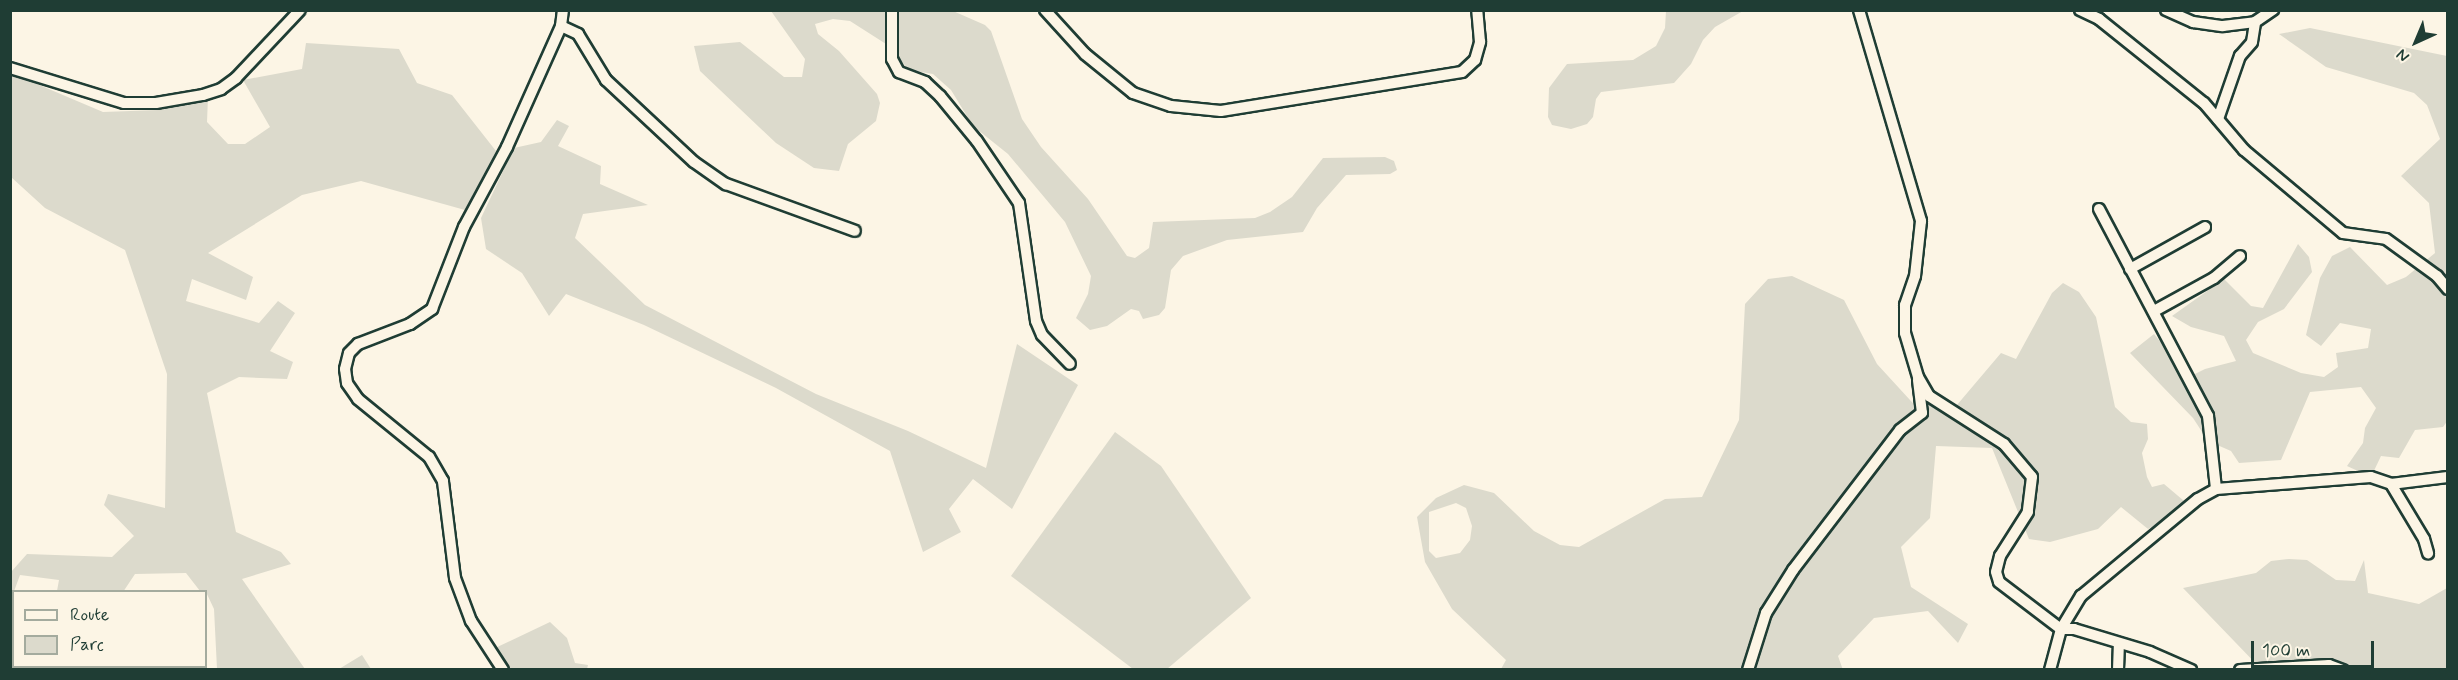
<!DOCTYPE html>
<style>
body{margin:0}
#map{position:relative;width:2458px;height:680px;overflow:hidden;background:#fcf5e5;font-family:Mynerve,sans-serif}
div>[style]{position:absolute}
[style*='--x']{left:calc(var(--x)*1px);top:calc(var(--y)*1px);width:calc(var(--w)*1px);rotate:calc(var(--a)*1deg)}
.green>*{inset:0;background:#dcdacc}
.roads{filter:drop-shadow(2px 0 #1f3d34) drop-shadow(-2px 0 #1f3d34) drop-shadow(0 2px #1f3d34) drop-shadow(0 -2px #1f3d34)}
.minor>*{height:10px;margin:-5px;padding:0 5px;transform-origin:5px;border-radius:5px;background:#fcf5e5}
span{translate:-50% -50%;white-space:nowrap;text-align:center;line-height:1.15;-webkit-text-stroke:4.5px #fcf5e5;paint-order:stroke}
.frame{position:absolute;inset:0;border:12px solid #1f3d34;pointer-events:none}
.legend{position:absolute;left:12px;top:590px;width:195px;height:78px;box-sizing:border-box;background:#fcf5e5;border:2px solid #a4ab9e;margin:0;padding:8px 10px;list-style:none;font-size:18px;color:#1f3d34}
.legend li{display:flex;align-items:center;gap:12px;height:30px}
.legend b{width:30px;border:2px solid #a4ab9e}
.north{position:absolute;left:2386px;top:12px;width:60px;height:60px;-webkit-text-stroke:4px #fcf5e5;paint-order:stroke;rotate:224deg;font-size:16px;font-weight:700;line-height:24px;text-align:center;color:#1f3d34}
.north::after{content:'';display:block;margin:auto;width:21px;height:27px;background:#1f3d34;clip-path:polygon(50% 0,100% 100%,50% 72%,0 100%)}
.scale{position:absolute;left:2251px;top:641px;width:123px;height:27px;box-sizing:border-box;border:3px solid #1f3d34;border-top:0;padding-left:8px;font-size:18px;line-height:21px;white-space:nowrap;color:#1f3d34;-webkit-text-stroke:4px #fcf5e5;paint-order:stroke}
</style>
<div id="map">
<div class="green">
<i style="clip-path:polygon(771px 11px,953px 11px,985px 25px,991px 31px,1022px 119px,1041px 147px,1088px 199px,1127px 256px,1135px 258px,1149px 248px,1153px 222px,1255px 218px,1270px 212px,1292px 197px,1323px 158px,1385px 157px,1394px 161px,1397px 170px,1390px 174px,1346px 175px,1317px 208px,1303px 232px,1227px 240px,1183px 256px,1171px 270px,1165px 308px,1159px 315px,1143px 319px,1139px 311px,1131px 309px,1107px 326px,1090px 330px,1076px 318px,1088px 294px,1091px 276px,1065px 222px,1008px 154px,973px 126px,951px 90px,933px 74px,909px 70px,886px 44px,850px 21px,833px 19px,815px 24px,818px 34px,839px 51px,877px 94px,880px 103px,876px 121px,848px 144px,839px 171px,814px 168px,776px 143px,700px 71px,694px 46px,740px 42px,784px 77px,802px 77px,805px 59px)"></i>
<i style="clip-path:polygon(1666px 11px,1743px 11px,1715px 27px,1703px 40px,1691px 64px,1674px 83px,1601px 92px,1596px 99px,1593px 117px,1587px 124px,1571px 129px,1552px 125px,1548px 117px,1549px 88px,1567px 64px,1633px 60px,1656px 46px,1665px 28px)"></i>
<i style="clip-path:polygon(2310px 28px,2447px 56px,2448px 420px,2443px 427px,2415px 430px,2399px 458px,2381px 456px,2371px 477px,2347px 466px,2363px 443px,2365px 428px,2376px 408px,2361px 387px,2310px 392px,2281px 460px,2239px 463px,2231px 451px,2208px 441px,2193px 418px,2130px 353px,2154px 334px,2189px 377px,2205px 369px,2236px 361px,2224px 336px,2191px 327px,2172px 316px,2224px 279px,2251px 306px,2263px 308px,2298px 244px,2309px 257px,2312px 272px,2284px 309px,2258px 322px,2246px 340px,2253px 353px,2301px 373px,2324px 377px,2338px 367px,2336px 353px,2368px 348px,2371px 329px,2340px 323px,2321px 346px,2306px 335px,2320px 278px,2332px 256px,2350px 247px,2387px 285px,2406px 277px,2435px 253px,2429px 203px,2401px 176px,2440px 139px,2427px 105px,2414px 93px,2326px 67px,2279px 34px)"></i>
<i style="clip-path:polygon(306px 43px,399px 49px,417px 83px,452px 95px,496px 151px,465px 210px,361px 181px,302px 195px,208px 253px,253px 277px,246px 300px,192px 279px,186px 301px,259px 323px,278px 301px,295px 313px,270px 351px,293px 362px,287px 379px,239px 377px,207px 393px,236px 532px,281px 552px,291px 564px,242px 579px,305px 669px,217px 669px,214px 609px,206px 592px,200px 591px,186px 573px,135px 574px,123px 592px,57px 591px,59px 580px,20px 575px,13px 594px,11px 592px,11px 572px,27px 554px,112px 557px,134px 536px,104px 505px,108px 494px,165px 508px,167px 374px,125px 250px,45px 208px,11px 177px,11px 73px,103px 112px,158px 110px,208px 97px,207px 122px,228px 144px,245px 144px,270px 127px,243px 80px,302px 69px)"></i>
<i style="clip-path:polygon(557px 120px,569px 126px,558px 146px,601px 166px,600px 184px,648px 205px,583px 214px,575px 238px,645px 305px,816px 394px,908px 431px,986px 468px,1017px 344px,1078px 385px,1012px 509px,973px 479px,949px 509px,961px 532px,923px 552px,890px 451px,776px 388px,644px 325px,566px 294px,549px 316px,522px 273px,486px 249px,481px 218px,514px 148px,541px 142px)"></i>
<i style="clip-path:polygon(evenodd,1792px 276px,1844px 300px,1877px 364px,1921px 412px,1918px 377px,1951px 412px,2001px 353px,2016px 359px,2052px 293px,2063px 283px,2079px 292px,2096px 317px,2115px 407px,2131px 422px,2147px 424px,2148px 439px,2142px 453px,2147px 477px,2152px 487px,2164px 484px,2190px 506px,2148px 529px,2121px 507px,2098px 529px,2050px 542px,2029px 539px,1992px 448px,1936px 446px,1930px 518px,1901px 547px,1911px 587px,1968px 624px,1958px 643px,1928px 611px,1874px 618px,1838px 656px,1843px 670px,1501px 669px,1506px 660px,1452px 609px,1425px 562px,1417px 517px,1436px 498px,1464px 485px,1494px 493px,1534px 531px,1560px 545px,1579px 547px,1665px 499px,1702px 497px,1739px 420px,1745px 304px,1768px 279px,1792px 276px,1456px 503px,1466px 508px,1472px 526px,1470px 540px,1460px 553px,1436px 558px,1429px 551px,1429px 512px,1456px 503px)"></i>
<i style="clip-path:polygon(1115px 432px,1161px 466px,1251px 598px,1167px 669px,1133px 669px,1011px 576px)"></i>
<i style="clip-path:polygon(2289px 559px,2307px 560px,2336px 580px,2355px 581px,2364px 560px,2368px 593px,2419px 604px,2447px 588px,2447px 669px,2261px 669px,2183px 588px,2256px 573px,2271px 561px)"></i>
<i style="clip-path:polygon(550px 622px,567px 638px,575px 663px,588px 665px,587px 669px,507px 669px,493px 649px)"></i>
<i style="clip-path:polygon(362px 655px,371px 669px,339px 669px)"></i>
</div>
<div class="roads">
<div class="minor">
<i style="--x:892;--y:10;--w:49;--a:90"></i>
<i style="--x:892;--y:59;--w:15;--a:62"></i>
<i style="--x:899;--y:72;--w:28;--a:21"></i>
<i style="--x:925;--y:82;--w:21;--a:43"></i>
<i style="--x:940;--y:96;--w:58;--a:50.6"></i>
<i style="--x:977;--y:141;--w:75;--a:55.9"></i>
<i style="--x:1019;--y:203;--w:119;--a:81.8"></i>
<i style="--x:1036;--y:321;--w:15;--a:67"></i>
<i style="--x:1042;--y:335;--w:40;--a:46"></i>
<i style="--x:1045;--y:10;--w:59;--a:47.7"></i>
<i style="--x:1085;--y:54;--w:62;--a:39.1"></i>
<i style="--x:1133;--y:93;--w:40;--a:18.9"></i>
<i style="--x:1171;--y:106;--w:50;--a:5.7"></i>
<i style="--x:1221;--y:111;--w:244;--a:-9.2"></i>
<i style="--x:1462;--y:72;--w:18;--a:-43"></i>
<i style="--x:1475;--y:60;--w:19;--a:-74"></i>
<i style="--x:1480;--y:42;--w:32;--a:-95"></i>
<i style="--x:1859;--y:10;--w:220;--a:73.6"></i>
<i style="--x:1921;--y:221;--w:55;--a:96.2"></i>
<i style="--x:1915;--y:276;--w:31;--a:109"></i>
<i style="--x:1905;--y:305;--w:28;--a:90"></i>
<i style="--x:1905;--y:333;--w:46;--a:73.5"></i>
<i style="--x:1918;--y:377;--w:22;--a:60"></i>
<i style="--x:1929;--y:396;--w:89;--a:32.6"></i>
<i style="--x:2004;--y:444;--w:43;--a:49.7"></i>
<i style="--x:2032;--y:477;--w:35;--a:97"></i>
<i style="--x:2028;--y:512;--w:52;--a:122.5"></i>
<i style="--x:2000;--y:556;--w:16;--a:104"></i>
<i style="--x:1996;--y:572;--w:10;--a:73"></i>
<i style="--x:1999;--y:582;--w:78;--a:37.2"></i>
<i style="--x:2061;--y:629;--w:13;--a:0"></i>
<i style="--x:2074;--y:629;--w:79;--a:16.8"></i>
<i style="--x:2150;--y:652;--w:45;--a:23.7"></i>
<i style="--x:2080;--y:10;--w:21;--a:25"></i>
<i style="--x:2099;--y:19;--w:134;--a:38.7"></i>
<i style="--x:2204;--y:103;--w:62;--a:49.6"></i>
<i style="--x:2244;--y:150;--w:129;--a:40"></i>
<i style="--x:2343;--y:233;--w:43;--a:7.9"></i>
<i style="--x:2386;--y:239;--w:63;--a:36"></i>
<i style="--x:2437;--y:276;--w:17;--a:50"></i>
<i style="--x:2166;--y:10;--w:30;--a:24"></i>
<i style="--x:2193;--y:22;--w:30;--a:8"></i>
<i style="--x:2223;--y:26;--w:32;--a:-7"></i>
<i style="--x:2255;--y:22;--w:22;--a:-34"></i>
<i style="--x:561;--y:26;--w:19;--a:25"></i>
<i style="--x:578;--y:34;--w:54;--a:58.7"></i>
<i style="--x:606;--y:80;--w:120;--a:43"></i>
<i style="--x:694;--y:162;--w:39;--a:35"></i>
<i style="--x:726;--y:184;--w:137;--a:20"></i>
<i style="--x:10;--y:68;--w:119;--a:17.1"></i>
<i style="--x:124;--y:103;--w:32;--a:0"></i>
<i style="--x:156;--y:103;--w:48;--a:-9.7"></i>
<i style="--x:203;--y:95;--w:19;--a:-18"></i>
<i style="--x:221;--y:89;--w:19;--a:-36"></i>
<i style="--x:236;--y:78;--w:93;--a:-46.7"></i>
<i style="--x:2218;--y:119;--w:67;--a:-70.8"></i>
<i style="--x:2240;--y:56;--w:18;--a:-49"></i>
<i style="--x:2252;--y:42;--w:20;--a:-81"></i>
<i style="--x:2099;--y:209;--w:234;--a:62.2"></i>
<i style="--x:2208;--y:416;--w:73;--a:83.7"></i>
<i style="--x:2130;--y:269;--w:86;--a:-29.2"></i>
<i style="--x:2156;--y:310;--w:66;--a:-28.9"></i>
<i style="--x:2214;--y:278;--w:34;--a:-40"></i>
<i style="--x:2391;--y:484;--w:64;--a:59"></i>
<i style="--x:2424;--y:539;--w:15;--a:74"></i>
<i style="--x:503;--y:670;--w:59;--a:-123.1"></i>
<i style="--x:471;--y:621;--w:46;--a:-110.4"></i>
<i style="--x:455;--y:578;--w:98;--a:-97.1"></i>
<i style="--x:443;--y:481;--w:28;--a:-120"></i>
<i style="--x:429;--y:457;--w:92;--a:-140.8"></i>
<i style="--x:358;--y:399;--w:19;--a:-125"></i>
<i style="--x:347;--y:383;--w:14;--a:-98"></i>
<i style="--x:345;--y:369;--w:16;--a:-76"></i>
<i style="--x:349;--y:353;--w:13;--a:-45"></i>
<i style="--x:358;--y:344;--w:56;--a:-21"></i>
<i style="--x:410;--y:324;--w:27;--a:-34"></i>
<i style="--x:432;--y:309;--w:88;--a:-68.7"></i>
<i style="--x:464;--y:227;--w:91;--a:-61.7"></i>
<i style="--x:507;--y:147;--w:133;--a:-65.9"></i>
<i style="--x:561;--y:26;--w:16;--a:-83"></i>
<i style="--x:1748;--y:670;--w:60;--a:-72.5"></i>
<i style="--x:1766;--y:613;--w:51;--a:-57.9"></i>
<i style="--x:1793;--y:570;--w:176;--a:-52.6"></i>
<i style="--x:1900;--y:430;--w:28;--a:-38"></i>
<i style="--x:1922;--y:413;--w:33;--a:-97"></i>
<i style="--x:2050;--y:670;--w:42;--a:-75"></i>
<i style="--x:2061;--y:629;--w:39;--a:-59"></i>
<i style="--x:2081;--y:596;--w:152;--a:-39.7"></i>
<i style="--x:2198;--y:499;--w:21;--a:-29"></i>
<i style="--x:2216;--y:489;--w:155;--a:-4.4"></i>
<i style="--x:2371;--y:477;--w:21;--a:19"></i>
<i style="--x:2391;--y:484;--w:57;--a:-7"></i>
<i style="--x:2118;--y:670;--w:25;--a:-88"></i>
<i style="--x:2240;--y:670;--w:89;--a:-3.2"></i>
<i style="--x:2329;--y:665;--w:15;--a:20"></i>
</div>
</div>
<div class="frame"></div>
<ul class="legend">
<li><b style="height:8px;background:#fcf5e5"></b>Route</li>
<li><b style="height:16px;background:#dcdacc"></b>Parc</li>
</ul>
<div class="north">N</div>
<div class="scale">100 m</div>
</div>
